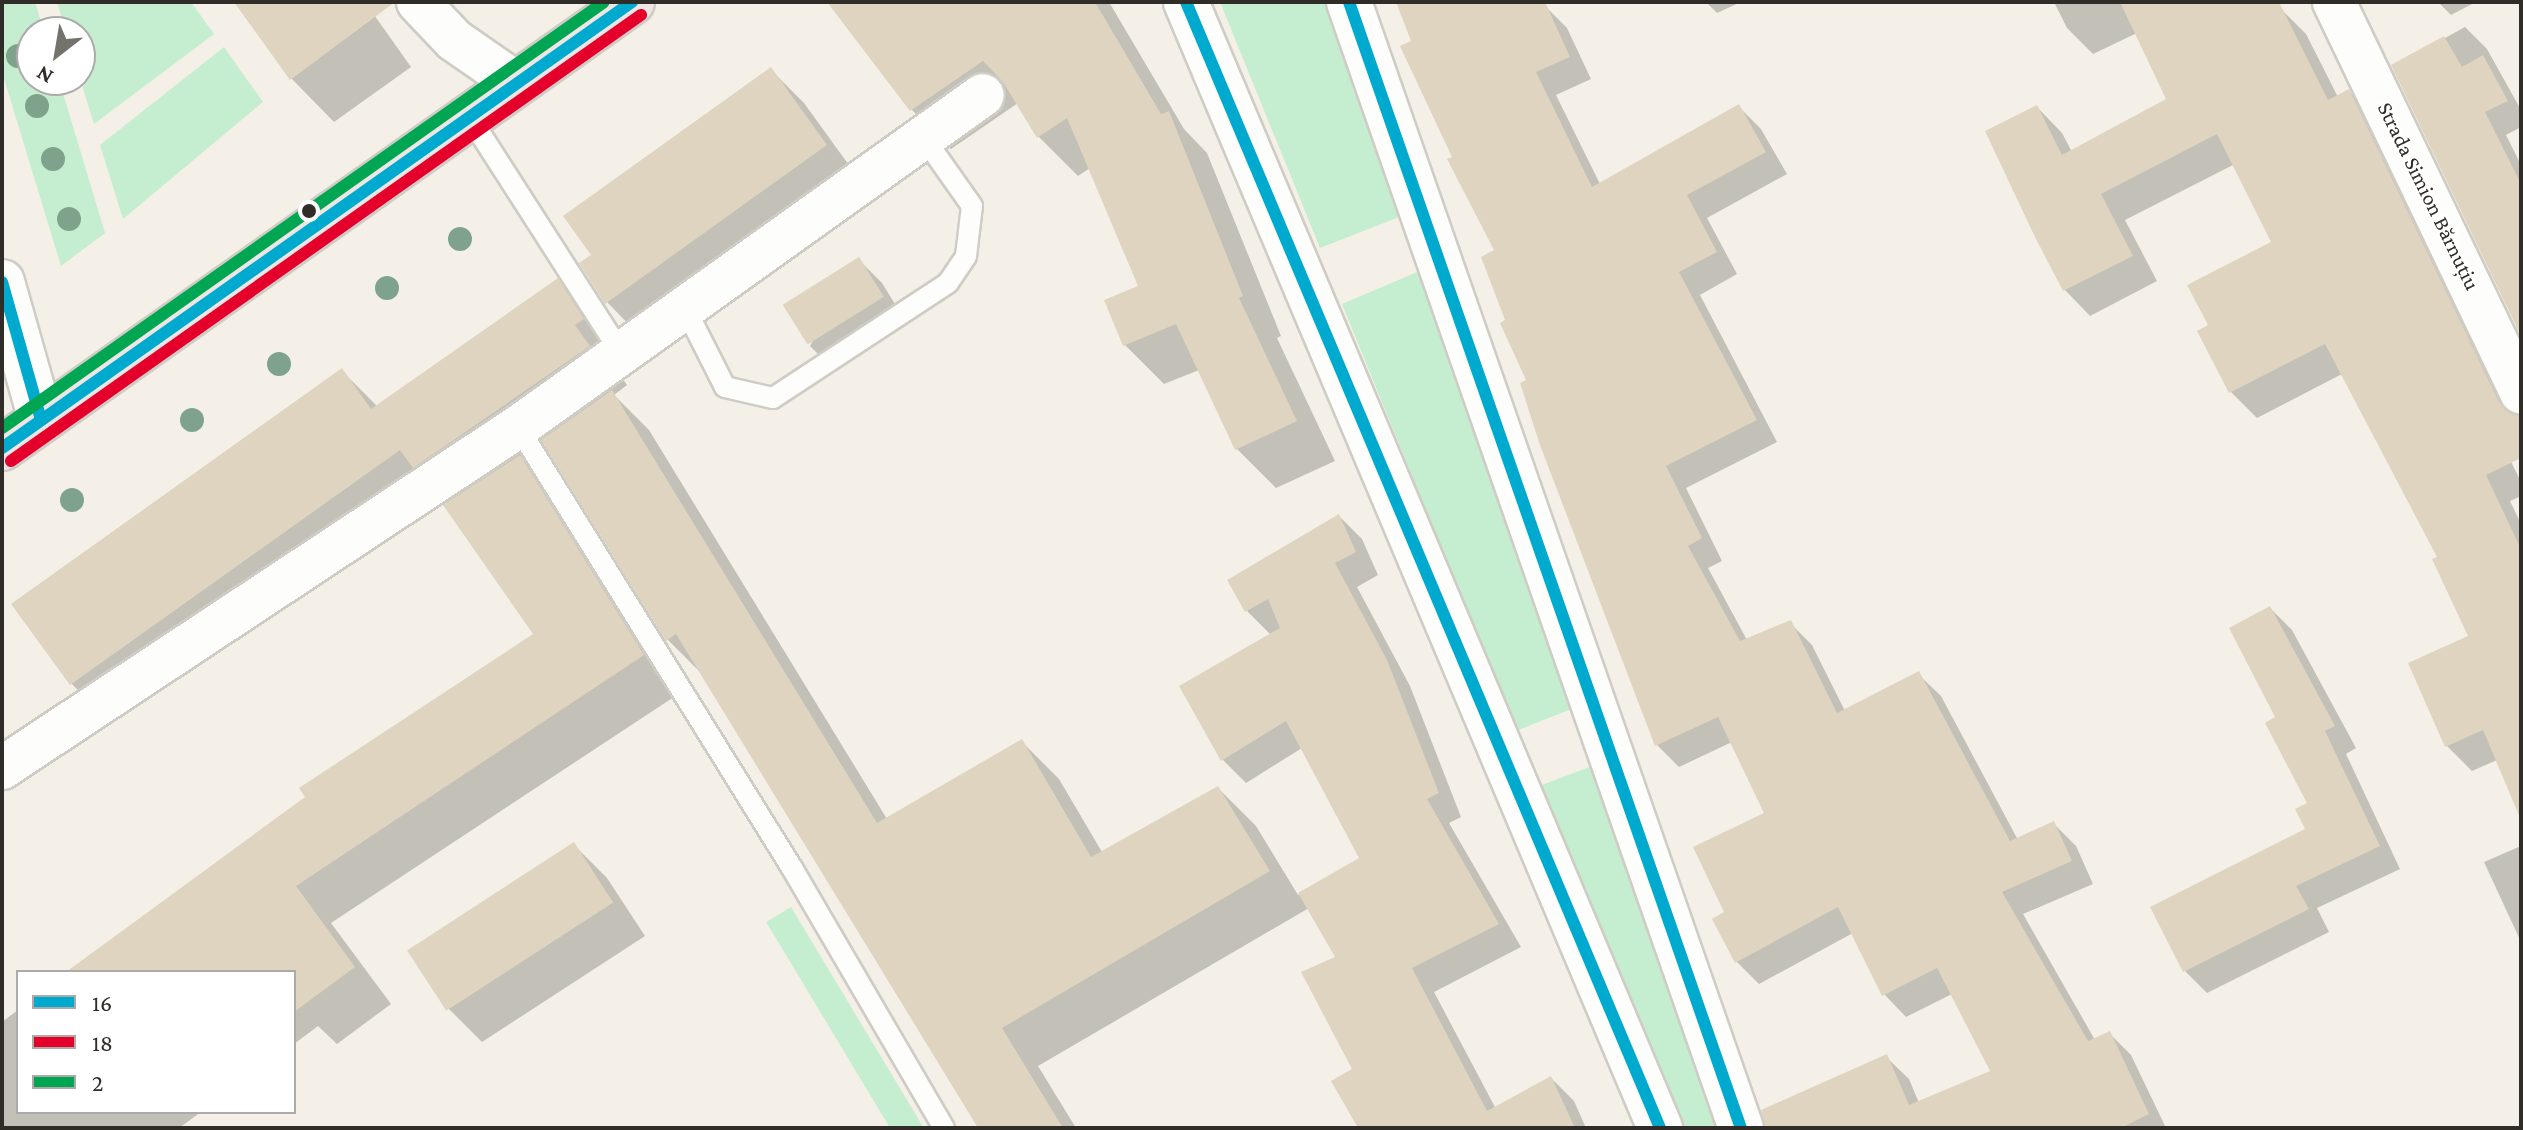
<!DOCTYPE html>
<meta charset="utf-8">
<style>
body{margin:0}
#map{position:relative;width:2523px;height:1130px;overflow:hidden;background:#f4f0e7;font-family:"Crimson Pro",serif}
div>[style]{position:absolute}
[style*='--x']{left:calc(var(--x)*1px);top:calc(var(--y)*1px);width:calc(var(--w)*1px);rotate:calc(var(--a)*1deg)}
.green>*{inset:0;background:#c5edd0;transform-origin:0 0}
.shadow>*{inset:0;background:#0003}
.building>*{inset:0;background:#ded4bf;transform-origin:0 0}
.roads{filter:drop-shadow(2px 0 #cfccc5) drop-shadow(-2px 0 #cfccc5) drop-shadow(0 2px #cfccc5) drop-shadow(0 -2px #cfccc5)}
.lane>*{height:20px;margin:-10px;padding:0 10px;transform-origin:10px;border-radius:10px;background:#fdfdfb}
.street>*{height:42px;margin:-21px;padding:0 21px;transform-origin:21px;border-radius:21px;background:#fdfdfb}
.secondary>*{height:44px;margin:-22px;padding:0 22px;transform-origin:22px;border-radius:22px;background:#fdfdfb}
.primary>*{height:44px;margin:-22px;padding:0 22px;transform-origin:22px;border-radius:22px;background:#eee6e4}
.bus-1>*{height:12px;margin:-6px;padding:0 6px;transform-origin:6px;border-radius:6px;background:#00a9ce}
.bus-2>*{height:12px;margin:-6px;padding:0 6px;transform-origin:6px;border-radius:6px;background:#e4002b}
.bus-3>*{height:12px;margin:-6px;padding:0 6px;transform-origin:6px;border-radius:6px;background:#00a651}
.trees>*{width:24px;height:24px;margin:-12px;border-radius:50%;background:#7fa28c}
.dots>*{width:22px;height:22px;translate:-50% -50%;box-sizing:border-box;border:4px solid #fff;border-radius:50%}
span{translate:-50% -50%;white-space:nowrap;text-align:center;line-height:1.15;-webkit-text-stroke:6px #fff;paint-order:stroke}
.street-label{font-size:22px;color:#302d28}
.frame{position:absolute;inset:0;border:4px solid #302d28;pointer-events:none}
.legend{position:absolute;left:16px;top:970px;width:280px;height:144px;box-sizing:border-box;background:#fff;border:2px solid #acaba9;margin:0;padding:10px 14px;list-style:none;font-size:24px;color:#302d28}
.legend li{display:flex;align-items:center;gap:16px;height:40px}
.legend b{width:40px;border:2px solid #acaba9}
.north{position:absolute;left:16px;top:16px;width:80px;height:80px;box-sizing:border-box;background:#fff;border:2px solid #acaba9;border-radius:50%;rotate:211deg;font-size:22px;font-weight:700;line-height:32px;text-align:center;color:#302d28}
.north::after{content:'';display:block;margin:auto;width:28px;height:36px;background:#75716b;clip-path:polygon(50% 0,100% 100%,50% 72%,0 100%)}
</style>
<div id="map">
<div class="green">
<i style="clip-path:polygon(2px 2px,35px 2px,44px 32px,32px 32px,32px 80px,59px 80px,105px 233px,61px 266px,2px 72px)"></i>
<i style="clip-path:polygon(57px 2px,191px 2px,214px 34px,94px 124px,80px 79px,80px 32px,66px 32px)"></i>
<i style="clip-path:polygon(1220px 2px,1325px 2px,1402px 216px,1320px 248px)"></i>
<i style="clip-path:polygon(224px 47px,263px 102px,123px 219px,100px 145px)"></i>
<i style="clip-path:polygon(1422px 270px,1579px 706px,1516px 731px,1342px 304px)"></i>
<i style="clip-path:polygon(1600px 763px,1732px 1128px,1678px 1128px,1539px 786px)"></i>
<i style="left:791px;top:907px;width:257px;height:29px;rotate:59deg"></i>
</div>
<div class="shadow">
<i style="clip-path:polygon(237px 2px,365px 2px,411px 67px,334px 122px,291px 78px)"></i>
<i style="clip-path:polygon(860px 2px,1109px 2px,1184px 129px,1207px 153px,1281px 336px,1277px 338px,1335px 461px,1276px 488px,1237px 449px,1199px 370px,1164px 384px,1125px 345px,1140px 287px,1090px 168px,1078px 176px,1039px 137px,1018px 103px,951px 149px,912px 110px)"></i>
<i style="clip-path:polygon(1398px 2px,1545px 6px,1567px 28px,1591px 79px,1556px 95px,1600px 184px,1739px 107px,1761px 129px,1787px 174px,1707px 218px,1737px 274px,1700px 295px,1777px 442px,1686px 488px,1722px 561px,1708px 568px,1747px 640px,1790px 623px,1812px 645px,1845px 711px,1918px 674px,1941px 696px,2018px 840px,2054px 824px,2076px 846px,2093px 884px,2023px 914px,2095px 1040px,2109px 1033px,2131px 1055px,2166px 1128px,1802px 1128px,1886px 1057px,1909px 1079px,1919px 1103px,1993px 1072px,1952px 994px,1906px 1017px,1884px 994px,1853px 933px,1759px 984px,1737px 962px,1727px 913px,1767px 814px,1732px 742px,1679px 767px,1657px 745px,1507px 321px,1497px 251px,1454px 158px)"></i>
<i style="clip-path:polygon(1706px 2px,1741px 2px,1717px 13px)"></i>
<i style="clip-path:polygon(2054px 2px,2248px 2px,2281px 9px,2306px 34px,2338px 97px,2349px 91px,2374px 117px,2510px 399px,2486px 411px,2521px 482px,2521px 496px,2510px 501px,2521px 524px,2521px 816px,2497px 760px,2472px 771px,2447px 746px,2471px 637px,2439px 558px,2342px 374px,2257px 418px,2231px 392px,2199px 332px,2211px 326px,2273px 243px,2233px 165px,2125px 220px,2157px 281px,2090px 316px,2065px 290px,2037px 107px,2062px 133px,2072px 152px,2169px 100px,2137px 33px,2093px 54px,2067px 28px)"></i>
<i style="clip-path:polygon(2438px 2px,2476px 2px,2451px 15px)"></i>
<i style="clip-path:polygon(2465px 27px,2487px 49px,2521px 110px,2521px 127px,2506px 135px,2521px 165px,2521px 332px,2394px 66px)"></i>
<i style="clip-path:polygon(771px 70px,804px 103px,859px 179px,640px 336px,607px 302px,594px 255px)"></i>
<i style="clip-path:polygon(858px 259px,882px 283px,906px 322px,834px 370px,810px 346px)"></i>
<i style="clip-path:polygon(558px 281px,596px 319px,612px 364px,627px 385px,614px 395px,649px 430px,887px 819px,1021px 741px,1059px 779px,1102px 852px,1218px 788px,1256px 826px,1298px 895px,1361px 858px,1302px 748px,1246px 783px,1223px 760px,1181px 687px,1271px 635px,1247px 611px,1339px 516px,1362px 539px,1378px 575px,1357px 587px,1410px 686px,1461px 817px,1449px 823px,1521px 947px,1434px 992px,1496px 1109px,1551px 1078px,1574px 1101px,1586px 1128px,1361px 1128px,1338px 958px,1309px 908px,1038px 1066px,1076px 1128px,980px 1128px,704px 676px,668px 640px,546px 443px,522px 459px,556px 494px,680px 693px,331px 923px,391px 1004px,337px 1044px,318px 1026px,294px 1044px,294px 972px,70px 972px,536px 634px,437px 489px,110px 723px,72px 684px,14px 604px,342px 371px,378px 407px)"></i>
<i style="clip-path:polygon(2270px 608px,2292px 630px,2356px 748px,2346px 754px,2400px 869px,2317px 908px,2329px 932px,2207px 993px,2185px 971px,2307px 830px,2309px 804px,2278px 718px)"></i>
<i style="clip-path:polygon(574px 845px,607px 878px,645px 936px,482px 1042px,449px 1009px,411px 952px)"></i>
<i style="clip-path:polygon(2521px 846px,2521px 942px,2484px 862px)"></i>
<i style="clip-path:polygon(18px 1010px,18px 1112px,201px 1112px,179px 1128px,2px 1128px,2px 1022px)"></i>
</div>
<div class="building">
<i style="clip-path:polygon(234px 2px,395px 2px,290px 80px)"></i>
<i style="clip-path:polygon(827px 2px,1095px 2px,1161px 114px,1169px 111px,1243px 296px,1239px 298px,1297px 421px,1235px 450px,1176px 324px,1123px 346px,1104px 300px,1138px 286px,1067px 118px,1037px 138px,1003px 82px,983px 61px,910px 111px)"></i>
<i style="clip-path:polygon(1396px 2px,1545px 2px,1570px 57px,1536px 72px,1592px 187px,1739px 104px,1766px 152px,1687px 195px,1717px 252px,1679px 272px,1757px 420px,1666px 466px,1702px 538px,1688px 546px,1740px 641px,1791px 620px,1837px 713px,1919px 671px,2010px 841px,2054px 821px,2072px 861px,2002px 892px,2088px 1041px,2110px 1031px,2149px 1114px,2121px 1128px,1765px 1128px,1761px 1110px,1887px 1054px,1909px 1105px,1990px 1071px,1937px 968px,1882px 996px,1838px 907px,1735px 963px,1712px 919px,1724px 912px,1693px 847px,1764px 813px,1718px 717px,1655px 746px,1540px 445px,1520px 383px,1526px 380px,1500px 323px,1505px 320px,1481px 257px,1494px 250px,1447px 159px,1452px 157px,1400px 46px,1411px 41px)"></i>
<i style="clip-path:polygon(2120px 2px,2279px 2px,2328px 100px,2349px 89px,2499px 402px,2521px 416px,2521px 458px,2486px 475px,2521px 549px,2521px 820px,2483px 730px,2445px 747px,2408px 663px,2468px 636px,2432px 559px,2437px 557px,2325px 344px,2229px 393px,2197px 331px,2208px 325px,2187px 285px,2271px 242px,2217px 134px,2101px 194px,2133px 256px,2063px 291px,2035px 237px,1985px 131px,2037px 105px,2062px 155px,2166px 99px)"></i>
<i style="clip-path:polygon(2444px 36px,2462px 67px,2483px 55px,2508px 101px,2485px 112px,2521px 184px,2521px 336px,2391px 65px)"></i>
<i style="clip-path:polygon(771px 67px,827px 145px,605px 304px,579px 263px,591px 255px,563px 216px)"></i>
<i style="left:859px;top:257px;width:47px;height:90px;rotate:58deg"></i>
<i style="clip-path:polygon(558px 278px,584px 319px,575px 325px,590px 346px,413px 468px,400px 450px,70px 685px,11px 604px,342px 368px,371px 409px)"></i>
<i style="clip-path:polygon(612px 390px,877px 823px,1022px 739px,1091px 857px,1218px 786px,1270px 871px,1002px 1028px,1063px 1128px,978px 1128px,676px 634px,666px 641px,541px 440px)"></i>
<i style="clip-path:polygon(520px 455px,644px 655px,296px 886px,355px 967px,294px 1012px,294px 972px,66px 972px,305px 797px,299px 788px,533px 634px,443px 505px)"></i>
<i style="clip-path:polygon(1339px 514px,1356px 552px,1335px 563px,1387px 660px,1439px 793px,1427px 799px,1499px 924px,1412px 968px,1487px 1111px,1551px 1076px,1575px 1128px,1358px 1128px,1331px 1081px,1352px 1069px,1301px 972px,1335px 957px,1298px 893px,1359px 858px,1286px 721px,1221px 761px,1179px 686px,1280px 628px,1268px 599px,1245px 612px,1227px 580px)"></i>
<i style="clip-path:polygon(2270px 606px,2335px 726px,2325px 731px,2380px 846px,2296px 886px,2309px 909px,2183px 972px,2150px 907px,2305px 829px,2295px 809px,2307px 803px,2265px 723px,2275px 717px,2229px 628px)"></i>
<i style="left:574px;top:842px;width:72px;height:199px;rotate:57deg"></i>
</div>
<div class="roads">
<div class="lane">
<i style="--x:469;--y:116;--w:283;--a:57.3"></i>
<i style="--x:686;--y:310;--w:86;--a:63.1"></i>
<i style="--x:725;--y:387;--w:49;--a:12.9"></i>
<i style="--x:773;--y:398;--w:209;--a:-33.3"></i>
<i style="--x:948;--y:283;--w:32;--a:-56"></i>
<i style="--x:966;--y:256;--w:50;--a:-83.2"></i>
<i style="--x:972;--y:206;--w:83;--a:-125.2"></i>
<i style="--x:518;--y:427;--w:519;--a:58.15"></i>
<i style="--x:792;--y:868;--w:301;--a:59.7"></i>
</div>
<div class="street">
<i style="--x:418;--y:2;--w:52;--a:46.5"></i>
<i style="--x:454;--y:40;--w:75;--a:34.7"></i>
<i style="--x:2334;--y:2;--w:433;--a:64.4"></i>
<i style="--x:2;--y:768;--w:618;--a:-33.46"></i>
<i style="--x:518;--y:427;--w:571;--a:-35.53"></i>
</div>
<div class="secondary">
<i style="--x:1186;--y:2;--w:1222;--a:67.17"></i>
<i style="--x:1349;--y:2;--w:1192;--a:70.81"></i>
<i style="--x:2;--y:282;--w:143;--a:74.2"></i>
</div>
<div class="primary">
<i style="--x:2;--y:448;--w:772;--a:-35.3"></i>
</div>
</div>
<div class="bus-1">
<i style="--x:1186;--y:2;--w:1222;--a:67.17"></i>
<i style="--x:1349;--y:2;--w:1192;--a:70.81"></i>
<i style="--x:2;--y:282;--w:143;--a:74.2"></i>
<i style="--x:2;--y:448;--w:772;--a:-35.3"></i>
</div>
<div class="bus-2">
<i style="--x:11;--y:461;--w:772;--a:-35.3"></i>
</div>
<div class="bus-3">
<i style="--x:2;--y:428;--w:737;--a:-35.28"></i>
</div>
<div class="trees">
<i style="left:18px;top:56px"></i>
<i style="left:37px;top:106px"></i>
<i style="left:53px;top:159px"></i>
<i style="left:69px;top:219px"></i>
<i style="left:460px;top:239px"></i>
<i style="left:387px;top:288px"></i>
<i style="left:279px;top:364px"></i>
<i style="left:192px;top:420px"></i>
<i style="left:72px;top:500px"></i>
</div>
<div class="dots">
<i style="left:309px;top:211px;background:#302d28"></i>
</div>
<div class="street-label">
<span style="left:2429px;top:196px;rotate:64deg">Strada Simion Bărnuțiu</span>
</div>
<div class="frame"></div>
<ul class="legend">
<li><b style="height:10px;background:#00a9ce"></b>16</li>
<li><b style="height:10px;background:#e4002b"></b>18</li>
<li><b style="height:10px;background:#00a651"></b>2</li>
</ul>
<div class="north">N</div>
</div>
